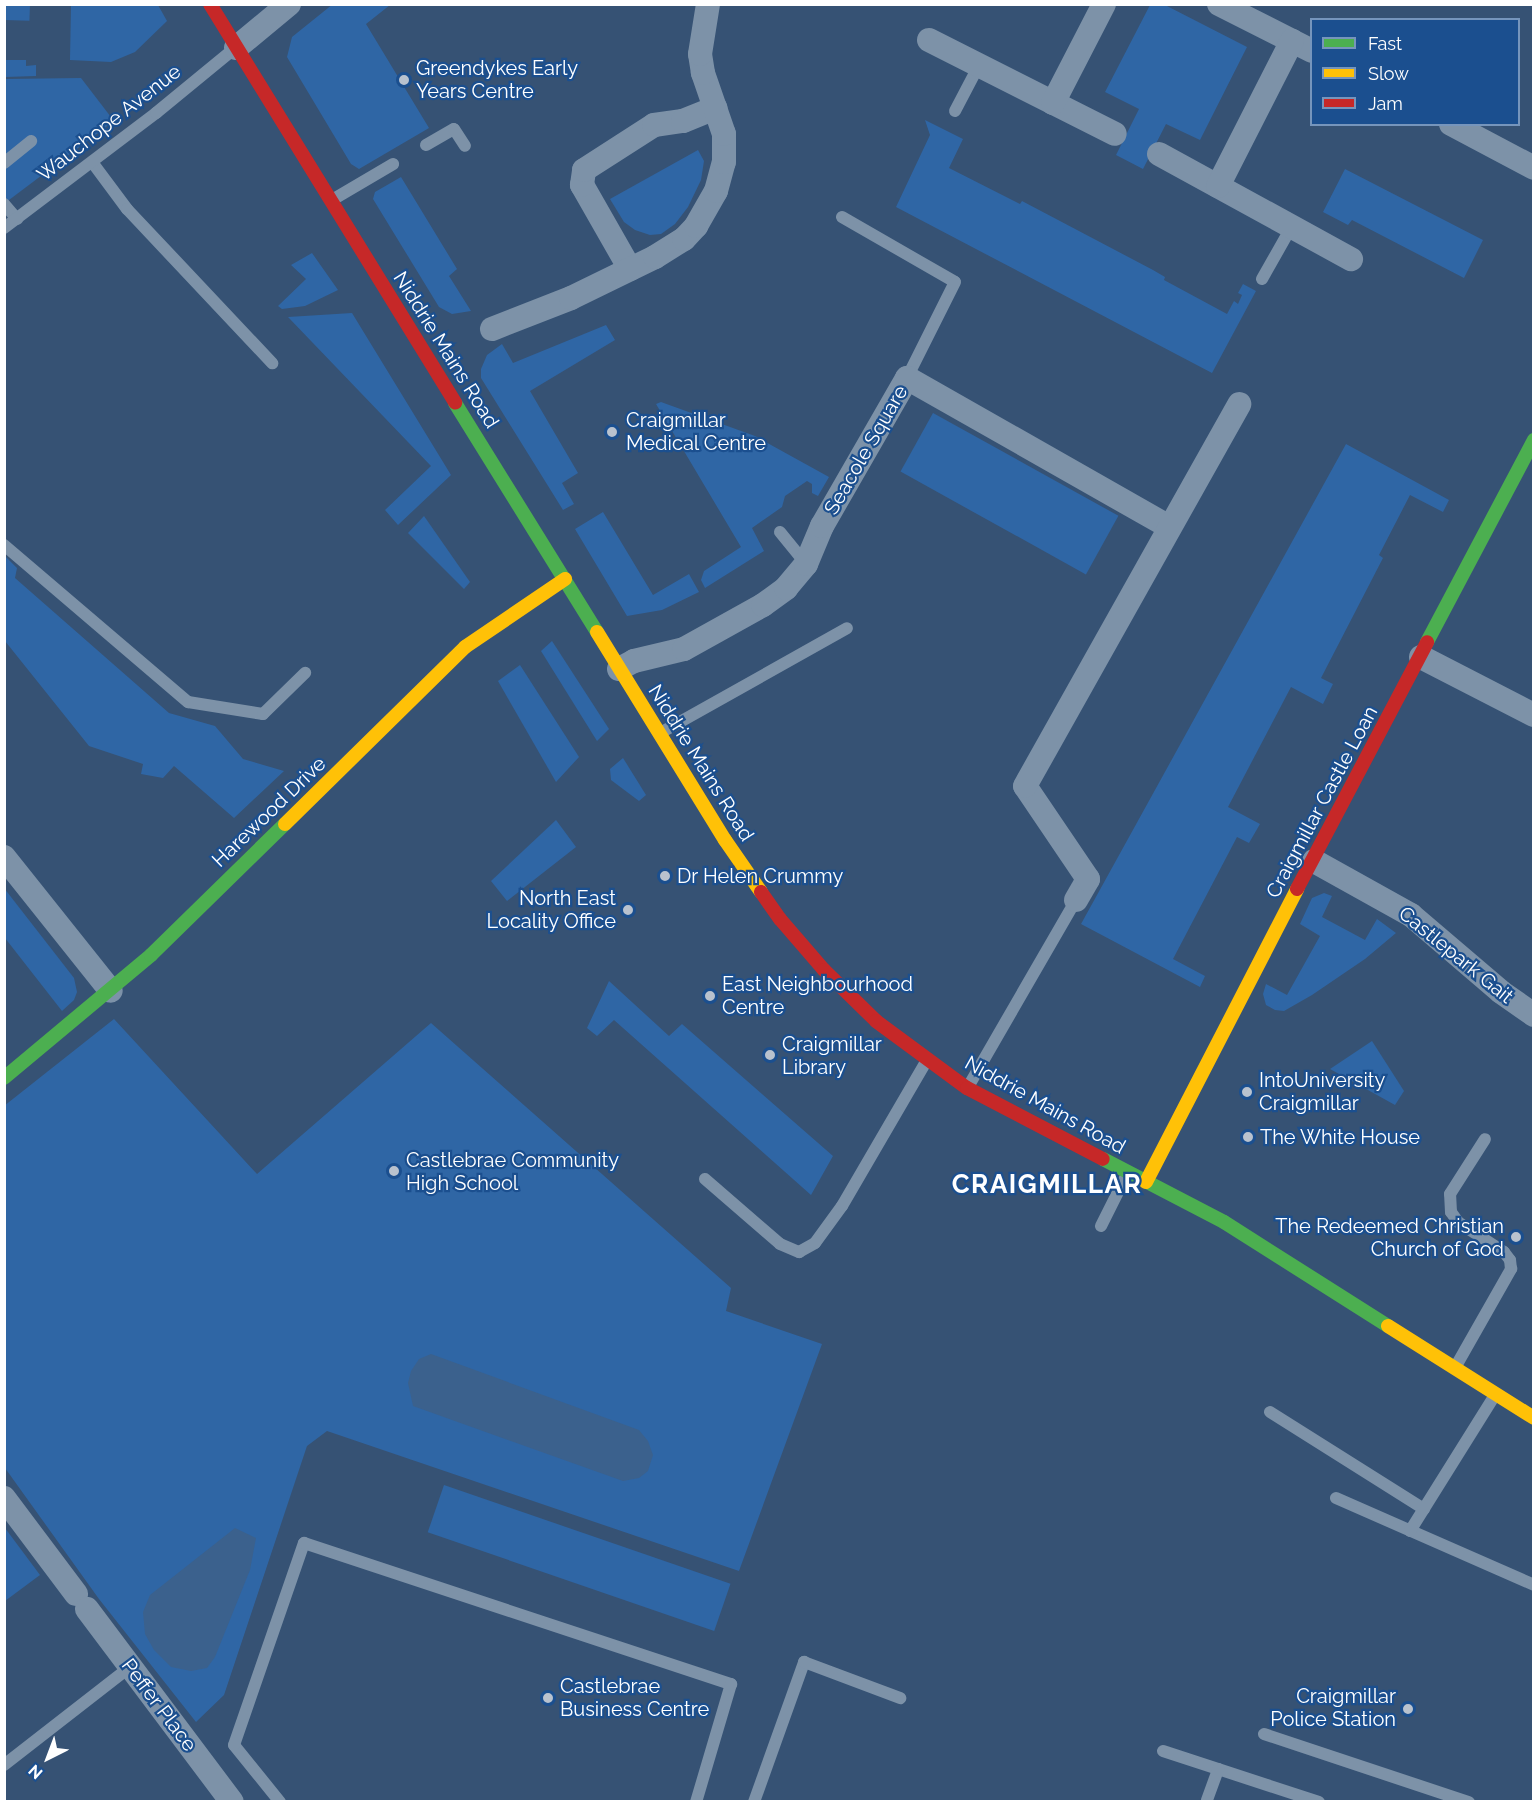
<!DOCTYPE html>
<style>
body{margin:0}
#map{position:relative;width:1538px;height:1806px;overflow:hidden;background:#365274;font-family:Raleway,sans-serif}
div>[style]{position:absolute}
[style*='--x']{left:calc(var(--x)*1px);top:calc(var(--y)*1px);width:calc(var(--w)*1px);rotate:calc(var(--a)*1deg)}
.green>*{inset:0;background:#2f66a5;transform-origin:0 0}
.water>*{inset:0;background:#3b618d}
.lane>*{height:12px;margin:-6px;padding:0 6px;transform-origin:6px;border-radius:6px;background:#7d92a8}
.street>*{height:24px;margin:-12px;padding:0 12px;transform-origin:12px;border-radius:12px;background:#7d92a8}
.fast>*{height:14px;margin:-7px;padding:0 7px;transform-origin:7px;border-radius:7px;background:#4caf50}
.slow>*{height:14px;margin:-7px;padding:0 7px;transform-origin:7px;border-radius:7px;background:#ffc107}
.jam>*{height:14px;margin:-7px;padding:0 7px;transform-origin:7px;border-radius:7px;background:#c62828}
.dots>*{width:16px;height:16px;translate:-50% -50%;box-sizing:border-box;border:3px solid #1b4f8f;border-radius:50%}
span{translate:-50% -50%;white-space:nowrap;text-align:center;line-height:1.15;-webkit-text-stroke:4.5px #1b4f8f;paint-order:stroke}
.poi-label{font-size:20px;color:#fff}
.left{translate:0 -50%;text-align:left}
.right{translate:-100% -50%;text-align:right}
.street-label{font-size:20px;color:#fff}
.district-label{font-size:26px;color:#fff;font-weight:700;letter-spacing:1.5px}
.frame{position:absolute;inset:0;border:6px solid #fff;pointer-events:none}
.legend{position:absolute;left:1310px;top:18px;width:210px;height:108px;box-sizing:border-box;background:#1b4f8f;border:2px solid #7695bc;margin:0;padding:8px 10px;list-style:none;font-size:18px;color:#fff}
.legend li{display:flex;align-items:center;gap:12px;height:30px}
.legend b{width:30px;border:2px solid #7695bc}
.north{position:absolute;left:18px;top:1728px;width:60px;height:60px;-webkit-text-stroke:4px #1b4f8f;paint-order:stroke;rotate:222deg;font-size:16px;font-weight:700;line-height:24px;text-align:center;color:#fff}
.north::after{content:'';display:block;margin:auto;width:21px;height:27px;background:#fff;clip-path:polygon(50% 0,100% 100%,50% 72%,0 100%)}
</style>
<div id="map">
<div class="green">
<i style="left:5px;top:4px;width:25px;height:16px;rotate:2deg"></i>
<i style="clip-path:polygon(333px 4px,390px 5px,366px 24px,429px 128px,359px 169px,351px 164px,287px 57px,292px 37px)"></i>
<i style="clip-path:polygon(71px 5px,158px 5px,167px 21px,135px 52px,111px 62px,70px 60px)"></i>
<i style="clip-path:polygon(1150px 5px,1165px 5px,1247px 47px,1200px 140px,1166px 124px,1143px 169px,1116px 155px,1139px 109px,1105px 92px)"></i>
<i style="clip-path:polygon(5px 60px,26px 60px,26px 66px,36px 65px,36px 76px,5px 77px)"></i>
<i style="clip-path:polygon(81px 78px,114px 121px,5px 203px,5px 79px)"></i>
<i style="clip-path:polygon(925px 120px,963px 139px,949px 168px,1020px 204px,1022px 201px,1153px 270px,1165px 277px,1164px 280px,1227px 314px,1234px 301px,1238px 304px,1242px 295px,1238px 293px,1243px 284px,1256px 291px,1212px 373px,896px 207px,930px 135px)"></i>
<i style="clip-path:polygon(698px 150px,704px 161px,701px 180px,688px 207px,675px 224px,661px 234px,650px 235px,635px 230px,624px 222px,610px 199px)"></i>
<i style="clip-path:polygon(1345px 169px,1483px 240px,1464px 278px,1352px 220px,1348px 225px,1323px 212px)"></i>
<i style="clip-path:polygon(401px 177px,457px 269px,449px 276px,471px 311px,452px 314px,439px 307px,373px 199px,375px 192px)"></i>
<i style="clip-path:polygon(312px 253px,338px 290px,305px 306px,282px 309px,278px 306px,306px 279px,291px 265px)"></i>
<i style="clip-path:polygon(352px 313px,451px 475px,398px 525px,385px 510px,431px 466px,288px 317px)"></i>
<i style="clip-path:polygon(606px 325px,615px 340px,530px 391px,578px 473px,562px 483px,574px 504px,563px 510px,481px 378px,481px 369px,487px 355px,502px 344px,513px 363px)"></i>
<i style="clip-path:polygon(661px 402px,755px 436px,829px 477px,818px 496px,812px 493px,812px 484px,807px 481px,785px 496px,782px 507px,752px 528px,764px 551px,705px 588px,701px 580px,704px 571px,741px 547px,656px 404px)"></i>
<i style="left:933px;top:413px;width:212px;height:67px;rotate:29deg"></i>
<i style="clip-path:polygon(1346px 444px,1449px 500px,1443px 512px,1410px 495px,1379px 555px,1383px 558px,1321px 678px,1333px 684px,1323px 704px,1291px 687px,1228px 807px,1260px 824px,1249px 843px,1237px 837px,1173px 959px,1205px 976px,1200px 987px,1081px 924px)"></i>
<i style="clip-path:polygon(603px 512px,653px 595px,689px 574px,699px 592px,662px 610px,627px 616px,575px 529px)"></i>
<i style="clip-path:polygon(424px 516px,470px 582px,464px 589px,408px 533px)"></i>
<i style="clip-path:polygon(5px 556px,17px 568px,15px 578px,169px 713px,215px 726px,243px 759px,284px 771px,234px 818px,174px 766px,163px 778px,141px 774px,143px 764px,89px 746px,5px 641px)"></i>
<i style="clip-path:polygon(552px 641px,609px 729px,597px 741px,541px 651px)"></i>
<i style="clip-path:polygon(520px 665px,579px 757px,556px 782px,498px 681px)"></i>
<i style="clip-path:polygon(623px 758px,646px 795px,639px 801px,611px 780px,610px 769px)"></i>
<i style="clip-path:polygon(556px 820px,576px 847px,507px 901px,491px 881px)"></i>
<i style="clip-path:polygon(4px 888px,74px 978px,77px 992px,74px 1000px,62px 1011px,5px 938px)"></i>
<i style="clip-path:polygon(1324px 893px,1332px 896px,1322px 917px,1365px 940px,1377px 919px,1396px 933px,1365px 959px,1312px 995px,1284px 1011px,1275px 1010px,1266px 1005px,1263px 994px,1266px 984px,1287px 995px,1320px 936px,1300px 924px,1312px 898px)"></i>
<i style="clip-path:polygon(609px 981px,669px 1036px,682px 1024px,833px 1156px,811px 1195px,614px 1020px,597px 1036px,587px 1028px)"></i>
<i style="clip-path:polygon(114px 1019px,257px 1174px,431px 1023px,731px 1288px,726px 1311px,822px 1344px,739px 1571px,327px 1431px,307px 1446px,224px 1695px,196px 1722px,99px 1599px,5px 1468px,4px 1106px)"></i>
<i style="clip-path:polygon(1372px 1041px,1404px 1091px,1395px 1105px,1330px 1069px)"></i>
<i style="left:444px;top:1485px;width:303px;height:50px;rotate:19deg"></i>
<i style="clip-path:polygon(5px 1528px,40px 1575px,5px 1601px,4px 1528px)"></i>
</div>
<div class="water">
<i style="clip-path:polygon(431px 1354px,639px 1430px,648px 1441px,653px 1455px,648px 1471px,639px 1478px,623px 1481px,413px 1406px,408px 1383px,411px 1371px,419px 1359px)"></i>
<i style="clip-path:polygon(235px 1528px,256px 1538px,250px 1570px,215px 1657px,207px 1668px,191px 1671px,171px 1667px,154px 1650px,145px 1634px,143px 1612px,150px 1595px)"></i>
</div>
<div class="lane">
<i style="--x:955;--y:111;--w:52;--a:-62.4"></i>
<i style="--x:426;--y:145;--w:32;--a:-30"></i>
<i style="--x:454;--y:129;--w:20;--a:57"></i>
<i style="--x:92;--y:162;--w:59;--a:53.3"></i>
<i style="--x:127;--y:209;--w:212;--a:46.7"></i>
<i style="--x:4;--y:163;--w:35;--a:-39"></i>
<i style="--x:332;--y:200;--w:71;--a:-30.5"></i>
<i style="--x:4;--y:204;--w:20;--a:49"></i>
<i style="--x:842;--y:217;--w:130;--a:29.9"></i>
<i style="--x:955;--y:282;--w:107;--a:116.6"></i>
<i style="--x:4;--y:228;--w:191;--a:-37.1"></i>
<i style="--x:156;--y:113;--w:102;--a:-39.4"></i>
<i style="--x:1262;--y:279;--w:61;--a:-60.5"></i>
<i style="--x:780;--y:532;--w:41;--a:50.9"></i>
<i style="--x:4;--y:545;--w:242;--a:40.5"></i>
<i style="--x:188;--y:702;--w:76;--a:9.1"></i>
<i style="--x:263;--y:714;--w:59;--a:-44.3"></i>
<i style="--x:662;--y:732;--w:212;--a:-29.3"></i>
<i style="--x:968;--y:1087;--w:216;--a:-60"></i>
<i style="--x:705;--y:1179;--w:99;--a:40.9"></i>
<i style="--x:780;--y:1244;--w:21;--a:23"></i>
<i style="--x:799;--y:1252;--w:18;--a:-29"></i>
<i style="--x:815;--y:1243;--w:46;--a:-53.9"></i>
<i style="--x:842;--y:1206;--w:169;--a:-59.8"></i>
<i style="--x:1101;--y:1226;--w:58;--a:-63.4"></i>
<i style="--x:1456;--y:1366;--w:112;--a:-60.4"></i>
<i style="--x:1511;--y:1269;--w:9;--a:-96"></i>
<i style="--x:1510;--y:1260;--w:10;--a:-127"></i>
<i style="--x:1504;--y:1252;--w:55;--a:-146.9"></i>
<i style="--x:1458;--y:1222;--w:12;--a:-125"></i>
<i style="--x:1451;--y:1212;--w:18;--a:-93"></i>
<i style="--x:1450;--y:1194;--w:65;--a:-57.5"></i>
<i style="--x:1270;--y:1412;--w:182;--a:32.2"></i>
<i style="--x:1336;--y:1498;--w:216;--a:23.7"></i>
<i style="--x:1410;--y:1531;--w:160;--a:-58"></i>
<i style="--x:1264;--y:1734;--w:216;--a:18.4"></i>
<i style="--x:1163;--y:1751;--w:164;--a:18.1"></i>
<i style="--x:4;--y:1765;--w:160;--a:-37.9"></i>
<i style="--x:1207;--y:1800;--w:33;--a:-70"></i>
<i style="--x:280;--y:1802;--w:73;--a:-128.9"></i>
<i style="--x:234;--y:1745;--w:214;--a:-70.9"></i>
<i style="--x:304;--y:1543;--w:450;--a:18.3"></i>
<i style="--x:731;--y:1684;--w:123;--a:106.5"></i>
<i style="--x:754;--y:1802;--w:149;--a:-70.3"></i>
<i style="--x:804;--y:1662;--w:103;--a:20.6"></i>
</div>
<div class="street">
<i style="--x:1219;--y:4;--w:104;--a:26.8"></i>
<i style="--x:929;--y:40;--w:208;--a:26.8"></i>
<i style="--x:236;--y:48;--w:69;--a:-39.7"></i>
<i style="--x:1053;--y:103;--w:111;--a:-62.7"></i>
<i style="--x:1451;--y:124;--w:94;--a:27.9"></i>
<i style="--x:1159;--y:154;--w:219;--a:28.7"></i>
<i style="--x:1218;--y:186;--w:163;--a:-63"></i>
<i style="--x:630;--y:269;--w:97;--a:-119.7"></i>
<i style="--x:582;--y:185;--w:15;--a:-82"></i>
<i style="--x:584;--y:170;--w:83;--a:-32.7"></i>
<i style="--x:654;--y:125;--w:29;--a:-8"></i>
<i style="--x:683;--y:121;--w:35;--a:-22"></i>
<i style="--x:492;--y:329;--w:85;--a:-21.4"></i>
<i style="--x:571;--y:298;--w:93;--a:-26"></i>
<i style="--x:655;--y:257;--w:34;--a:-32"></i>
<i style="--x:684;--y:239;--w:18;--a:-47"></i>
<i style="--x:696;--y:226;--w:40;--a:-60.3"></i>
<i style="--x:716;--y:191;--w:30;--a:-75"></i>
<i style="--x:724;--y:162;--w:28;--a:-90"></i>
<i style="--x:724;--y:134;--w:65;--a:-109"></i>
<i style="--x:703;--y:73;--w:19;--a:-99"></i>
<i style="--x:700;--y:54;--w:51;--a:-80.9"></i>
<i style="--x:1421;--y:657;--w:127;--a:27.2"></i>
<i style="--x:619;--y:669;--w:17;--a:-28"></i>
<i style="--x:634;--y:661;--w:51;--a:-13.5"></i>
<i style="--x:684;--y:649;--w:90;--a:-29.1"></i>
<i style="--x:763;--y:605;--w:29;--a:-36"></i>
<i style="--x:786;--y:588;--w:31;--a:-50"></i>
<i style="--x:806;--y:564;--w:41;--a:-67.2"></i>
<i style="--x:822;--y:526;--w:171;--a:-60.1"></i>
<i style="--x:907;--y:378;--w:301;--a:29.6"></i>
<i style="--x:4;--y:857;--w:171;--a:51.4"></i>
<i style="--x:1314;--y:861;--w:111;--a:29.1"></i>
<i style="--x:1411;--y:915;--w:118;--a:40.5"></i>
<i style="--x:1501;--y:992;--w:40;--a:34.9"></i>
<i style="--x:1076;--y:900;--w:24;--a:-60"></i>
<i style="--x:1088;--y:879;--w:112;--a:-124.1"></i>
<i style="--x:1025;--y:786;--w:438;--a:-60.7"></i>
<i style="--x:4;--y:1498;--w:120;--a:53.1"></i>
<i style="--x:87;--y:1609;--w:241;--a:53.1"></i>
</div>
<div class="fast">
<i style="--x:455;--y:403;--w:269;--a:58.2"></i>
<i style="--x:1427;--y:642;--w:229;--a:-62.1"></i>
<i style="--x:4;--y:1078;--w:192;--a:-39.9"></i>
<i style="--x:151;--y:955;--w:187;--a:-44.4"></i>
<i style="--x:1103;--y:1159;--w:136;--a:27.5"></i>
<i style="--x:1224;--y:1222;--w:194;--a:32.4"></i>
</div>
<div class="slow">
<i style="--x:597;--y:632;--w:244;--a:58.4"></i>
<i style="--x:725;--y:840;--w:63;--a:55.3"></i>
<i style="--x:285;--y:824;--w:252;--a:-44.5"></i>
<i style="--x:465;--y:647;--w:121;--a:-34.2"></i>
<i style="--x:1146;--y:1182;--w:330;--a:-62.7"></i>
<i style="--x:1388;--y:1326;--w:173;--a:32.2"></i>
</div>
<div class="jam">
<i style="--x:210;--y:4;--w:468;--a:58.4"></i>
<i style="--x:1297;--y:889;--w:279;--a:-62.2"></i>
<i style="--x:761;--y:892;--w:33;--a:55"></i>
<i style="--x:780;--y:919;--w:67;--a:49.2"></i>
<i style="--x:824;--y:970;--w:73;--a:44.4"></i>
<i style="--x:876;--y:1021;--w:113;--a:36.4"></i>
<i style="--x:967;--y:1088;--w:153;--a:27.6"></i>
</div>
<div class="dots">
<i style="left:404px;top:80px;background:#b9c2ce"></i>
<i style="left:612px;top:432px;background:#b9c2ce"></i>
<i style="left:665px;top:876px;background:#b9c2ce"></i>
<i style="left:628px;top:910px;background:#b9c2ce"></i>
<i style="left:710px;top:996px;background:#b9c2ce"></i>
<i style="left:770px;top:1055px;background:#b9c2ce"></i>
<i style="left:1247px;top:1092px;background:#b9c2ce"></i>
<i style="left:1248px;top:1137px;background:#b9c2ce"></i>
<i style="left:394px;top:1171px;background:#b9c2ce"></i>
<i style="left:1516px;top:1237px;background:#b9c2ce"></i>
<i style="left:548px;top:1698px;background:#b9c2ce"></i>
<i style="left:1408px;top:1709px;background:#b9c2ce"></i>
</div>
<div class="poi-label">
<span class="left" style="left:416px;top:80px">Greendykes Early<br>Years Centre</span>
<span class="left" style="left:626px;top:432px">Craigmillar<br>Medical Centre</span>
<span class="left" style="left:677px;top:876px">Dr Helen Crummy</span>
<span class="right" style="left:616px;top:910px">North East<br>Locality Office</span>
<span class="left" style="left:722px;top:996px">East Neighbourhood<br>Centre</span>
<span class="left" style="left:782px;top:1056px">Craigmillar<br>Library</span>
<span class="left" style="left:1259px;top:1092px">IntoUniversity<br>Craigmillar</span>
<span class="left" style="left:1260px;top:1137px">The White House</span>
<span class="left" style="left:406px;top:1172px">Castlebrae Community<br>High School</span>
<span class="right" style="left:1504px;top:1238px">The Redeemed Christian<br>Church of God</span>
<span class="left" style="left:560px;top:1698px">Castlebrae<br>Business Centre</span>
<span class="right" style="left:1396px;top:1708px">Craigmillar<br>Police Station</span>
</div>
<div class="street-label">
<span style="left:109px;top:123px;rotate:-38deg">Wauchope Avenue</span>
<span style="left:446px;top:350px;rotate:58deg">Niddrie Mains Road</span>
<span style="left:866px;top:450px;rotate:-60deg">Seacole Square</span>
<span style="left:701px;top:763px;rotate:58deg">Niddrie Mains Road</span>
<span style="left:1322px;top:802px;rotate:-62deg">Craigmillar Castle Loan</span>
<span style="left:269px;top:812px;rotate:-44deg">Harewood Drive</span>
<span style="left:1456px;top:955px;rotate:39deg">Castlepark Gait</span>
<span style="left:1045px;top:1105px;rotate:29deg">Niddrie Mains Road</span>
<span style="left:159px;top:1705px;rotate:53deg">Peffer Place</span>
</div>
<div class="district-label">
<span style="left:1047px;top:1185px">CRAIGMILLAR</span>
</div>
<div class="frame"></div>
<ul class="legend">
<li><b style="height:8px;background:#4caf50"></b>Fast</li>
<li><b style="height:8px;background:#ffc107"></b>Slow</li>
<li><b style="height:8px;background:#c62828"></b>Jam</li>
</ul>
<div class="north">N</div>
</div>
